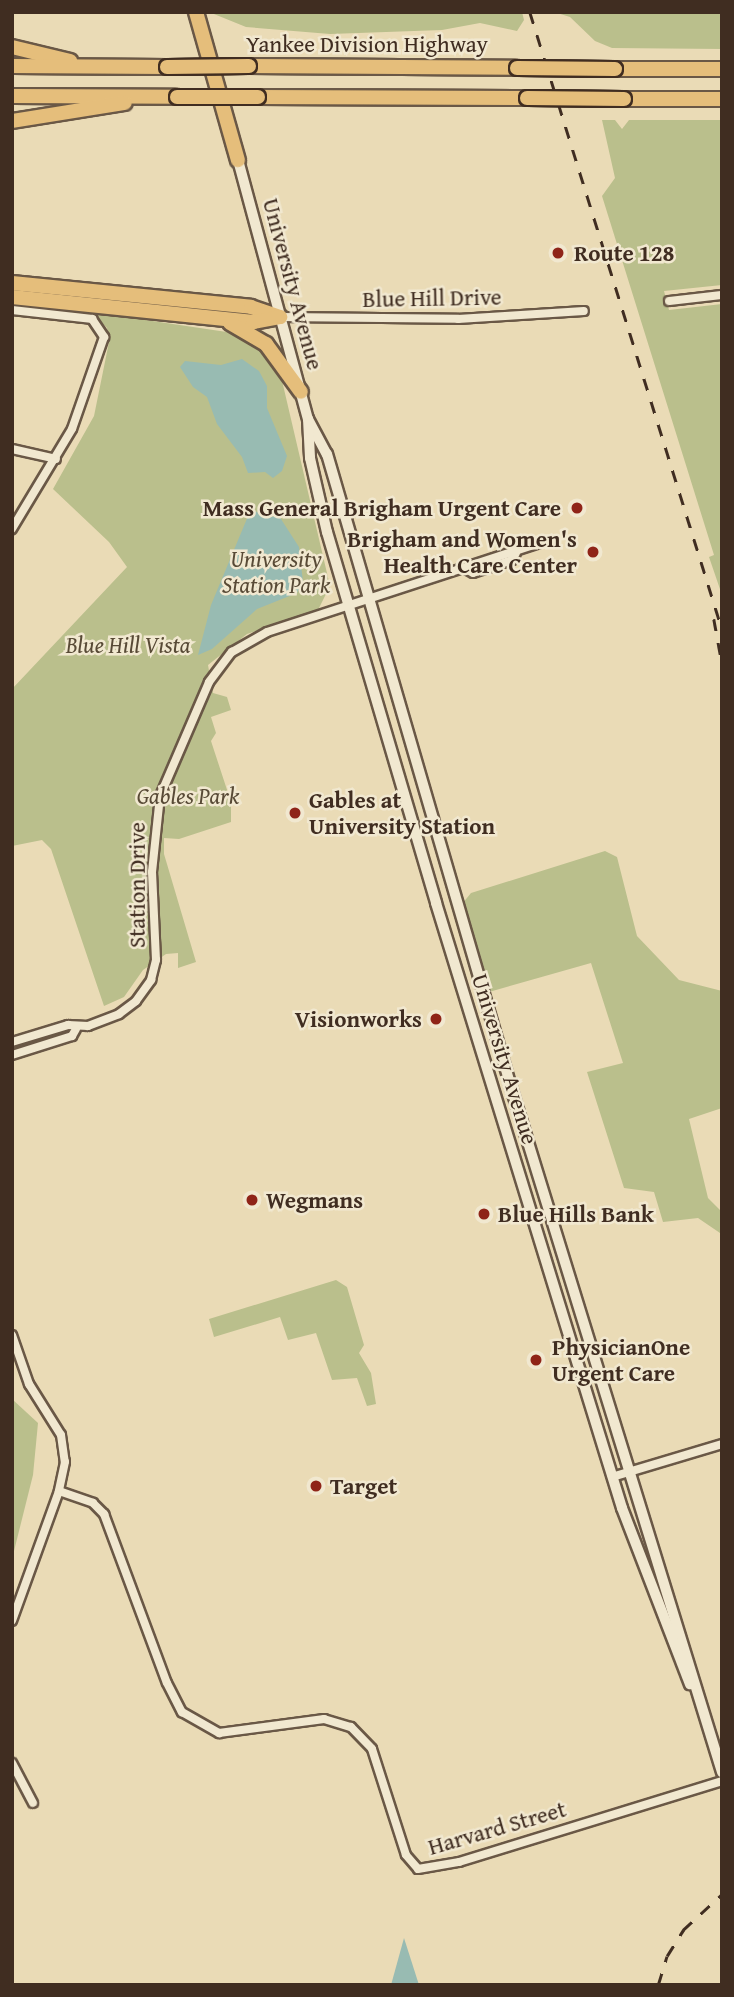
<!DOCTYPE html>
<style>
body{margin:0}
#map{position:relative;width:734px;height:1997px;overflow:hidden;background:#eadbb6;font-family:"Gentium Book Plus",serif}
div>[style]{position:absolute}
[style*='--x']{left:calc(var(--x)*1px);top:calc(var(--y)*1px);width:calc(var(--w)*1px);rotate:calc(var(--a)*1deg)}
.green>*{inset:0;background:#babf8c}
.water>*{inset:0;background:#98bbb2}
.roads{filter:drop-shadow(2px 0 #6a5846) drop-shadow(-2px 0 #6a5846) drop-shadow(0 2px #6a5846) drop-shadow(0 -2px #6a5846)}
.minor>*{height:8px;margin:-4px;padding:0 4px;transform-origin:4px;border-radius:4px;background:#f1e8d0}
.secondary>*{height:10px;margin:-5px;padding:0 5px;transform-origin:5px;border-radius:5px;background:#f1e8d0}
.motorway>*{height:14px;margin:-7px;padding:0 7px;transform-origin:7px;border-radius:7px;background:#e5be7b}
.rail>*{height:2.5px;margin-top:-1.25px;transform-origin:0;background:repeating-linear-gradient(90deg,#402d21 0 12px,transparent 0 24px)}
.bridges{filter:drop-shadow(2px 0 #402d21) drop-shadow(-2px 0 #402d21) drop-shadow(0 2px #402d21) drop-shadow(0 -2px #402d21)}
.motorway-bridge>*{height:14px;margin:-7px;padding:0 7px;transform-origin:7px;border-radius:7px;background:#e5be7b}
.dots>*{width:19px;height:19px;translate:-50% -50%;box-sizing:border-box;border:4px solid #f1e8d0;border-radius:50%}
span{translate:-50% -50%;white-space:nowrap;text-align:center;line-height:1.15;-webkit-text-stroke:5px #f1e8d0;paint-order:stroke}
.street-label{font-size:23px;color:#402d21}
.poi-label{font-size:23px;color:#402d21;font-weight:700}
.left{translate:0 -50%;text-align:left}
.right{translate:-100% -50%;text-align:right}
.park-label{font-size:23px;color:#584a36;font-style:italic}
.frame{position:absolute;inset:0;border:14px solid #402d21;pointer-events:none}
</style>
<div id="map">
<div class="green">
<i style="clip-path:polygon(209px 12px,522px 12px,524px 20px,517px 31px,480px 23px,442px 30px,330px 34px,246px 27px)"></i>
<i style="clip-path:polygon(554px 12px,722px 12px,722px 49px,612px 48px,595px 41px,570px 17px)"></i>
<i style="clip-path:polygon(602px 120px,615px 120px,622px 129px,629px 120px,722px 120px,722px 285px,664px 291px,669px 310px,722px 304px,722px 595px,709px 557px,714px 555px,602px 196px,615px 178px)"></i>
<i style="clip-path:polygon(92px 312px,247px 335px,262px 344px,280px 372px,330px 586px,318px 610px,247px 634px,208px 665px,213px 693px,227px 697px,231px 710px,211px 717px,216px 733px,211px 741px,231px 802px,231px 822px,179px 839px,164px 838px,164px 854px,196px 962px,178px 968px,178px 953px,166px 954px,143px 970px,124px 997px,104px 1006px,51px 849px,42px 840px,12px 846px,12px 689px,127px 567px,109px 542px,53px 489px,94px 416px,109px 342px,107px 328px)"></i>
<i style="clip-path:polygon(605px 851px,617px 857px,637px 936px,679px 980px,722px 991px,722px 1108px,689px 1119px,708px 1198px,722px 1212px,720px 1233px,698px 1218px,663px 1222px,654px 1192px,624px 1188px,587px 1072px,623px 1063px,591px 963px,489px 992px,462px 904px,471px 893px)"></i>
<i style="clip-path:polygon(336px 1280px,347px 1287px,364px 1345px,359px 1353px,371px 1373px,376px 1404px,367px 1406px,357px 1378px,332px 1380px,316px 1333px,288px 1340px,280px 1317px,214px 1337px,209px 1319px)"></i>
<i style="clip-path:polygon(12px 1399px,38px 1423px,33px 1475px,12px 1559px)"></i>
</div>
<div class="water">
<i style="clip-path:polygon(242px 359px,259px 371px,267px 386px,267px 408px,287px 456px,282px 471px,273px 478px,265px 472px,248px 473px,242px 457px,217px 424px,207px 397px,193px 387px,180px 367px,185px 361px,221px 365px)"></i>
<i style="clip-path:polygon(251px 509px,267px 517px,279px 516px,299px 547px,303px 582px,297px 593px,257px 609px,212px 649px,198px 655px,211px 605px)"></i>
<i style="clip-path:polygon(404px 1938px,419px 1985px,391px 1985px)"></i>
</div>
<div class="roads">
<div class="minor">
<i style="--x:669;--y:301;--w:53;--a:-6.5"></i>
<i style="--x:12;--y:310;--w:81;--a:6.4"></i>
<i style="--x:92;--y:319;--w:22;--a:56"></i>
<i style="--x:104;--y:337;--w:97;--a:109.2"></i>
<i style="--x:72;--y:429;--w:117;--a:121"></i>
<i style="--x:280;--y:317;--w:178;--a:0.6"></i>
<i style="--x:458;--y:319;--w:126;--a:-3.6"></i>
<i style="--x:12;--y:449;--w:45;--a:12.8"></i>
<i style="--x:464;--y:568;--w:10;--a:29"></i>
<i style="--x:473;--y:573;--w:41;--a:-18.4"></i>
<i style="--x:512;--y:560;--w:8;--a:-60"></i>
<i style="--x:12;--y:1042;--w:59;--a:-16.9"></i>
<i style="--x:68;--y:1025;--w:20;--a:3"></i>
<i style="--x:88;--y:1026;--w:33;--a:-21"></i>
<i style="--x:119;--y:1014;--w:21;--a:-37"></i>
<i style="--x:136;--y:1001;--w:26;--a:-54"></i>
<i style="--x:151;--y:980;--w:21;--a:-76"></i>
<i style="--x:156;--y:960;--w:88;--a:-92.6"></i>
<i style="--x:152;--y:872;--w:76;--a:-84"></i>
<i style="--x:160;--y:796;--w:124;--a:-66.7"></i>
<i style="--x:209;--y:682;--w:38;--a:-53"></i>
<i style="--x:232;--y:652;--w:40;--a:-29.7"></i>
<i style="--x:267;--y:632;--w:287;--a:-18.1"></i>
<i style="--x:12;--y:1055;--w:63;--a:-17.6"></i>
<i style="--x:72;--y:1036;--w:8;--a:-60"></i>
<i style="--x:12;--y:1335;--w:52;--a:70.9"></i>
<i style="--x:29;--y:1384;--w:60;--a:57.9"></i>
<i style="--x:61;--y:1435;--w:27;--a:82"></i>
<i style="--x:65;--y:1462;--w:30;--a:102"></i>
<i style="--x:59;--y:1491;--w:138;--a:109.9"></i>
<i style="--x:612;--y:1477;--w:115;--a:-16.7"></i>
<i style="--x:59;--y:1491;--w:36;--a:19"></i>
<i style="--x:93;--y:1503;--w:16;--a:45"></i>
<i style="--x:104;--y:1514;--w:180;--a:69.6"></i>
<i style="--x:167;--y:1683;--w:33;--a:63"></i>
<i style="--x:182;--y:1712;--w:43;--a:29.6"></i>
<i style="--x:219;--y:1733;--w:106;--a:-7.6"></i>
<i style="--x:324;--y:1719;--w:28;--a:17"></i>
<i style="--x:351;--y:1727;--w:30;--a:46"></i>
<i style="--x:372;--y:1749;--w:111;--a:72.2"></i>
<i style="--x:406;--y:1855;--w:18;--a:49"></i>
<i style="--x:418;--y:1869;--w:42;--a:-9.7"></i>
<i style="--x:459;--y:1862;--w:275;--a:-17.1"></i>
<i style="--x:12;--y:1763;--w:45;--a:62.3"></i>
</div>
<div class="secondary">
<i style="--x:238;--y:160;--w:268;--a:74.9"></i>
<i style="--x:308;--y:419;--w:40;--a:62"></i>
<i style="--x:327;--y:454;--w:659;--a:73.79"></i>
<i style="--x:511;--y:1087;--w:717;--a:72.88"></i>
<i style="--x:308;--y:419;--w:39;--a:87"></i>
<i style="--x:310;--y:458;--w:76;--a:77.1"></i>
<i style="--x:327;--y:532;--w:387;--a:73.6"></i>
<i style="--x:436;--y:903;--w:633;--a:72.91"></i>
<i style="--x:622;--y:1508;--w:189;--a:68.9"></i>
</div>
<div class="motorway">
<i style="--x:196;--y:12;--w:154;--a:74.2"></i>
<i style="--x:12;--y:47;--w:60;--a:13.6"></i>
<i style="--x:12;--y:66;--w:155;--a:0.4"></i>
<i style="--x:249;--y:66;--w:268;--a:0.4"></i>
<i style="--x:615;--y:69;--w:107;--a:0"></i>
<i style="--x:12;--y:96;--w:165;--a:0.3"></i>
<i style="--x:258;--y:97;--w:269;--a:0.2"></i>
<i style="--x:624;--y:99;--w:98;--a:0"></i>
<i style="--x:12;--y:121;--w:114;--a:-9.1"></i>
<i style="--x:12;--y:283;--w:240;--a:5.7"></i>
<i style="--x:251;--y:307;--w:31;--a:19"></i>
<i style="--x:12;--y:297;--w:243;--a:5.9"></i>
<i style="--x:254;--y:322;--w:26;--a:-11"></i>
<i style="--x:230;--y:323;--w:42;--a:30.3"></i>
<i style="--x:266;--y:344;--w:59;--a:53.9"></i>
</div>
</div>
<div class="rail">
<i style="--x:530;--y:12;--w:646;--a:72.71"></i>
<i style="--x:714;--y:619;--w:45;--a:79.7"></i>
<i style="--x:658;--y:1985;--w:30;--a:-73"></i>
<i style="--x:667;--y:1956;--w:31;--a:-58"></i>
<i style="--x:683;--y:1930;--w:53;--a:-42.7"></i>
</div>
<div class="bridges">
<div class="motorway-bridge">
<i style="--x:167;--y:67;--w:82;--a:-0.7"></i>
<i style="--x:517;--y:68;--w:98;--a:0.6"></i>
<i style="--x:177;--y:97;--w:81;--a:0"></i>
<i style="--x:527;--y:98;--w:97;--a:0.6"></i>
</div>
</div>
<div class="dots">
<i style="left:558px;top:253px;background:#8f2418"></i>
<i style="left:577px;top:508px;background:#8f2418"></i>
<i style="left:593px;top:552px;background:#8f2418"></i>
<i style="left:295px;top:813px;background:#8f2418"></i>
<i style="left:436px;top:1019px;background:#8f2418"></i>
<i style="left:252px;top:1200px;background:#8f2418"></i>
<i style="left:484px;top:1214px;background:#8f2418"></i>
<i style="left:536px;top:1360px;background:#8f2418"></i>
<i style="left:316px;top:1486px;background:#8f2418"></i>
</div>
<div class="street-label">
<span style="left:367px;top:44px">Yankee Division Highway</span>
<span style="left:293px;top:284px;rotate:75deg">University Avenue</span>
<span style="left:432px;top:298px;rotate:-1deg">Blue Hill Drive</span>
<span style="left:137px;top:885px;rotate:-90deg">Station Drive</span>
<span style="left:505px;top:1059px;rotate:73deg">University Avenue</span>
<span style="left:497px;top:1828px;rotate:-16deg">Harvard Street</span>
</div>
<div class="poi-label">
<span class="left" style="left:574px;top:253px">Route 128</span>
<span class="right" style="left:561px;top:508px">Mass General Brigham Urgent Care</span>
<span class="right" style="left:577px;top:552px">Brigham and Women's<br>Health Care Center</span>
<span class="left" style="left:309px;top:813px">Gables at<br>University Station</span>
<span class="right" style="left:422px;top:1019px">Visionworks</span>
<span class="left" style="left:266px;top:1200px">Wegmans</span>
<span class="left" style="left:498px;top:1214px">Blue Hills Bank</span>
<span class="left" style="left:552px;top:1360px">PhysicianOne<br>Urgent Care</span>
<span class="left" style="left:330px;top:1486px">Target</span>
</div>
<div class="park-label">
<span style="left:276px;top:572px">University<br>Station Park</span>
<span style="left:128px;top:645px">Blue Hill Vista</span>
<span style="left:188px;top:796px">Gables Park</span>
</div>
<div class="frame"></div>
</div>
